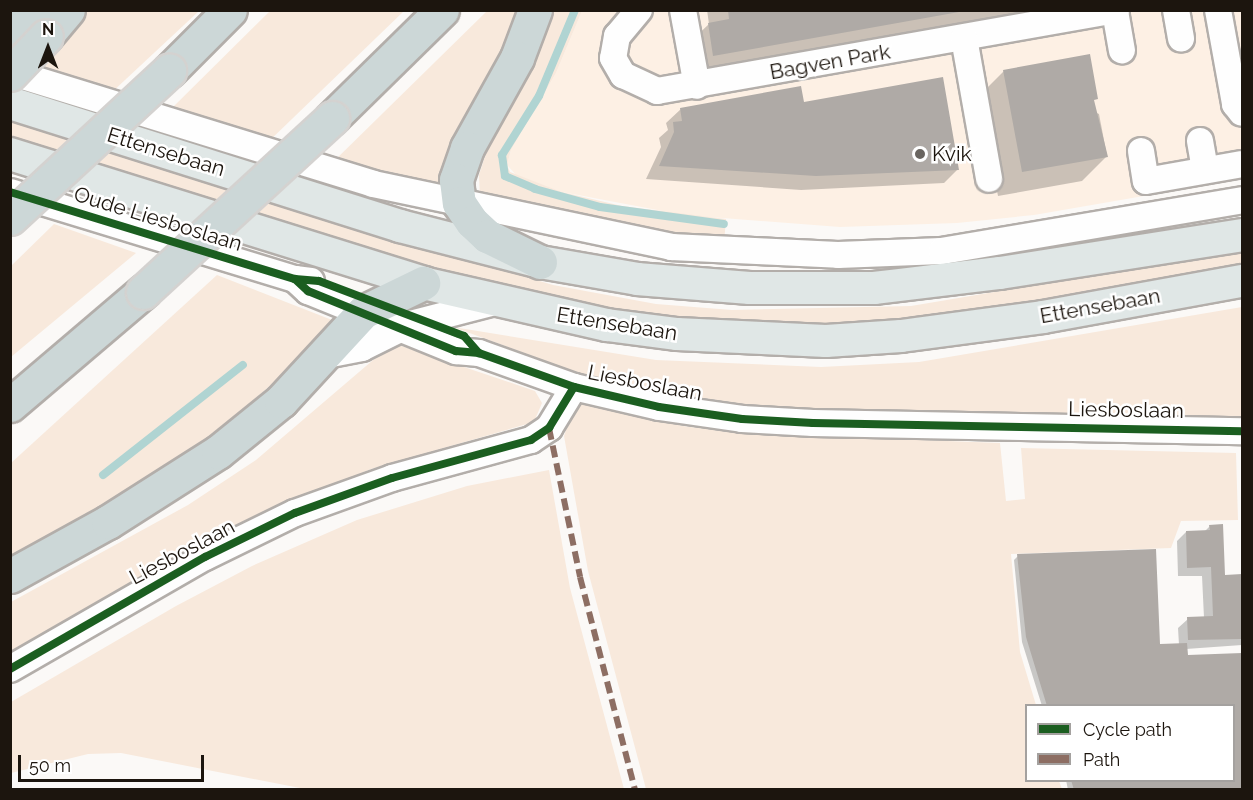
<!DOCTYPE html>
<style>
body{margin:0}
#map{position:relative;width:1253px;height:800px;overflow:hidden;background:#fbf9f7;font-family:Raleway,sans-serif}
div>[style]{position:absolute}
[style*='--x']{left:calc(var(--x)*1px);top:calc(var(--y)*1px);width:calc(var(--w)*1px);rotate:calc(var(--a)*1deg)}
.built>*{inset:0;background:#fdf0e4}
.green>*{inset:0;background:#f8e9dc}
.shadow>*{inset:0;background:#0003}
.stream>*{height:8px;margin:-4px;padding:0 4px;transform-origin:4px;border-radius:4px;background:#b0d4d2}
.building>*{inset:0;background:#afaaa6}
.roads{filter:drop-shadow(2px 0 #b3aeaa) drop-shadow(-2px 0 #b3aeaa) drop-shadow(0 2px #b3aeaa) drop-shadow(0 -2px #b3aeaa)}
.minor>*{height:26px;margin:-13px;padding:0 13px;transform-origin:13px;border-radius:13px;background:#fefefe}
.major>*{height:32px;margin:-16px;padding:0 16px;transform-origin:16px;border-radius:16px;background:#e0e7e6}
.highway>*{height:33px;margin:-16.5px;padding:0 16.5px;transform-origin:16.5px;border-radius:16.5px;background:#ccd7d7}
.bridges{filter:drop-shadow(2px 0 #d4d2d0) drop-shadow(-2px 0 #d4d2d0) drop-shadow(0 2px #d4d2d0) drop-shadow(0 -2px #d4d2d0)}
.highway-bridge>*{height:33px;margin:-16.5px;padding:0 16.5px;transform-origin:16.5px;border-radius:16.5px;background:#ccd7d7}
.quiet>*{height:6px;margin-top:-3px;transform-origin:0;background:repeating-linear-gradient(90deg,#8d6e63 0 12px,transparent 0 18px)}
.cycleway>*{height:8px;margin:-4px;padding:0 4px;transform-origin:4px;border-radius:4px;background:#1b5e20}
.dots>*{width:16px;height:16px;translate:-50% -50%;box-sizing:border-box;border:3px solid #fff;border-radius:50%}
span{translate:-50% -50%;white-space:nowrap;text-align:center;line-height:1.15;-webkit-text-stroke:5px #fff;paint-order:stroke}
.street-label{font-size:21px;color:#1c150e}
.poi-label{font-size:21px;color:#1c150e}
.left{translate:0 -50%;text-align:left}
.frame{position:absolute;inset:0;border:12px solid #1c150e;pointer-events:none}
.legend{position:absolute;left:1025px;top:704px;width:210px;height:78px;box-sizing:border-box;background:#fff;border:2px solid #a4a19f;margin:0;padding:8px 10px;list-style:none;font-size:18px;color:#1c150e}
.legend li{display:flex;align-items:center;gap:12px;height:30px}
.legend b{width:30px;border:2px solid #a4a19f}
.north{position:absolute;left:18px;top:18px;width:60px;height:60px;-webkit-text-stroke:4px #fff;paint-order:stroke;rotate:0deg;font-size:16px;font-weight:700;line-height:24px;text-align:center;color:#1c150e}
.north::after{content:'';display:block;margin:auto;width:21px;height:27px;background:#1c150e;clip-path:polygon(50% 0,100% 100%,50% 72%,0 100%)}
.scale{position:absolute;left:18px;top:755px;width:186px;height:27px;box-sizing:border-box;border:3px solid #1c150e;border-top:0;padding-left:8px;font-size:18px;line-height:21px;white-space:nowrap;color:#1c150e;-webkit-text-stroke:4px #fff;paint-order:stroke}
</style>
<div id="map">
<div class="built">
<i style="clip-path:polygon(582px 11px,1242px 11px,1242px 179px,1034px 215px,957px 223px,840px 227px,684px 215px,562px 192px,516px 175px,507px 165px,511px 150px,556px 73px)"></i>
</div>
<div class="green">
<i style="clip-path:polygon(87px 11px,199px 11px,110px 94px,34px 71px)"></i>
<i style="clip-path:polygon(270px 11px,404px 11px,265px 145px,168px 112px)"></i>
<i style="clip-path:polygon(487px 11px,522px 11px,440px 193px,330px 165px)"></i>
<i style="clip-path:polygon(550px 11px,582px 11px,556px 73px,511px 150px,507px 165px,510px 172px,562px 192px,622px 206px,726px 219px,724px 243px,664px 236px,480px 198px,479px 175px,488px 147px,523px 82px)"></i>
<i style="clip-path:polygon(10px 121px,553px 285px,656px 304px,732px 310px,911px 306px,1242px 250px,1242px 268px,971px 314px,824px 326px,689px 322px,576px 306px,458px 278px,11px 141px)"></i>
<i style="clip-path:polygon(54px 224px,136px 253px,11px 357px,11px 266px)"></i>
<i style="clip-path:polygon(217px 275px,332px 320px,287px 371px,188px 457px,11px 563px,11px 463px)"></i>
<i style="clip-path:polygon(1242px 307px,1242px 420px,879px 414px,755px 406px,606px 383px,453px 327px,656px 360px,821px 367px,919px 362px)"></i>
<i style="clip-path:polygon(393px 343px,535px 391px,542px 403px,534px 422px,371px 469px,254px 518px,179px 556px,11px 654px,11px 602px,188px 505px,256px 460px)"></i>
<i style="clip-path:polygon(585px 402px,683px 426px,737px 433px,1000px 443px,1006px 501px,1025px 499px,1021px 448px,1236px 453px,1238px 520px,1181px 521px,1171px 548px,1011px 554px,1020px 652px,1036px 705px,1026px 706px,1026px 780px,1059px 781px,1062px 789px,646px 789px,588px 571px,564px 436px,573px 409px)"></i>
<i style="clip-path:polygon(549px 470px,570px 588px,624px 789px,305px 789px,121px 753px,88px 754px,11px 773px,11px 702px,176px 606px,252px 566px,357px 520px,467px 486px)"></i>
</div>
<div class="shadow">
<i style="clip-path:polygon(707px 10px,1042px 10px,695px 73px,690px 42px,709px 24px)"></i>
<i style="clip-path:polygon(1004px 71px,1099px 114px,1107px 156px,1082px 181px,998px 196px,979px 96px)"></i>
<i style="clip-path:polygon(803px 104px,958px 169px,944px 183px,801px 190px,646px 179px,661px 147px,659px 138px,668px 130px,666px 123px,681px 109px)"></i>
<i style="clip-path:polygon(1210px 526px,1224px 576px,1242px 575px,1242px 645px,1186px 649px,1186px 656px,1242px 654px,1242px 790px,1068px 790px,1066px 780px,1234px 780px,1234px 706px,1042px 706px,1022px 642px,1014px 560px,1018px 556px,1158px 646px,1179px 645px,1178px 628px,1188px 619px,1204px 618px,1202px 576px,1178px 576px,1177px 541px,1186px 532px,1205px 531px)"></i>
</div>
<div class="stream">
<i style="--x:575;--y:10;--w:93;--a:112.7"></i>
<i style="--x:539;--y:96;--w:70;--a:122.1"></i>
<i style="--x:502;--y:155;--w:21;--a:82"></i>
<i style="--x:505;--y:176;--w:33;--a:23"></i>
<i style="--x:535;--y:189;--w:67;--a:15.5"></i>
<i style="--x:600;--y:207;--w:125;--a:7.8"></i>
<i style="--x:103;--y:475;--w:178;--a:-38.2"></i>
</div>
<div class="building">
<i style="clip-path:polygon(728px 10px,959px 10px,959px 12px,713px 56px,708px 23px,729px 19px)"></i>
<i style="clip-path:polygon(1090px 54px,1098px 99px,1094px 100px,1108px 157px,1022px 172px,1003px 70px)"></i>
<i style="clip-path:polygon(943px 77px,959px 170px,816px 176px,659px 166px,674px 132px,673px 122px,682px 121px,680px 108px,801px 86px,804px 102px)"></i>
<i style="clip-path:polygon(1223px 524px,1225px 575px,1242px 574px,1242px 639px,1188px 640px,1187px 617px,1213px 616px,1211px 567px,1187px 568px,1186px 531px,1210px 530px,1209px 525px)"></i>
<i style="clip-path:polygon(1156px 549px,1160px 644px,1187px 643px,1188px 655px,1242px 653px,1242px 790px,1074px 790px,1071px 780px,1234px 780px,1234px 706px,1047px 706px,1026px 637px,1017px 554px)"></i>
</div>
<div class="roads">
<div class="minor">
<i style="--x:639;--y:10;--w:34;--a:130"></i>
<i style="--x:617;--y:36;--w:22;--a:100"></i>
<i style="--x:613;--y:58;--w:20;--a:60"></i>
<i style="--x:623;--y:75;--w:38;--a:25"></i>
<i style="--x:657;--y:91;--w:466;--a:-10"></i>
<i style="--x:683;--y:10;--w:77;--a:79.6"></i>
<i style="--x:1176;--y:10;--w:29;--a:80"></i>
<i style="--x:1218;--y:10;--w:96;--a:79.7"></i>
<i style="--x:1235;--y:104;--w:11;--a:52"></i>
<i style="--x:1115;--y:11;--w:40;--a:80"></i>
<i style="--x:964;--y:38;--w:143;--a:79.9"></i>
<i style="--x:10;--y:72;--w:380;--a:17.1"></i>
<i style="--x:373;--y:184;--w:305;--a:11.9"></i>
<i style="--x:671;--y:247;--w:167;--a:2.7"></i>
<i style="--x:838;--y:255;--w:104;--a:-2.2"></i>
<i style="--x:942;--y:251;--w:304;--a:-9.6"></i>
<i style="--x:1200;--y:141;--w:29;--a:80"></i>
<i style="--x:1141;--y:151;--w:30;--a:81"></i>
<i style="--x:1146;--y:181;--w:97;--a:-10"></i>
<i style="--x:10;--y:192;--w:298;--a:17"></i>
<i style="--x:295;--y:279;--w:16;--a:7"></i>
<i style="--x:295;--y:279;--w:18;--a:43"></i>
<i style="--x:308;--y:291;--w:160;--a:22.1"></i>
<i style="--x:456;--y:351;--w:23;--a:5"></i>
<i style="--x:479;--y:353;--w:101;--a:19.7"></i>
<i style="--x:574;--y:387;--w:87;--a:13.2"></i>
<i style="--x:659;--y:407;--w:84;--a:8.2"></i>
<i style="--x:742;--y:419;--w:71;--a:3.2"></i>
<i style="--x:813;--y:423;--w:429;--a:1.1"></i>
<i style="--x:321;--y:356;--w:42;--a:-11"></i>
<i style="--x:362;--y:348;--w:54;--a:-26.6"></i>
<i style="--x:410;--y:324;--w:88;--a:-14.5"></i>
<i style="--x:10;--y:669;--w:225;--a:-29.9"></i>
<i style="--x:205;--y:557;--w:100;--a:-26.1"></i>
<i style="--x:295;--y:513;--w:103;--a:-19.8"></i>
<i style="--x:392;--y:478;--w:144;--a:-15.3"></i>
<i style="--x:531;--y:440;--w:22;--a:-34"></i>
<i style="--x:549;--y:428;--w:48;--a:-58.6"></i>
</div>
<div class="major">
<i style="--x:10;--y:103;--w:409;--a:17.5"></i>
<i style="--x:400;--y:226;--w:145;--a:14.4"></i>
<i style="--x:540;--y:262;--w:98;--a:9.9"></i>
<i style="--x:637;--y:279;--w:113;--a:4.6"></i>
<i style="--x:750;--y:288;--w:124;--a:0"></i>
<i style="--x:874;--y:288;--w:127;--a:-6.8"></i>
<i style="--x:1000;--y:273;--w:245;--a:-8.9"></i>
<i style="--x:10;--y:154;--w:433;--a:17.3"></i>
<i style="--x:423;--y:283;--w:189;--a:12.9"></i>
<i style="--x:607;--y:325;--w:71;--a:7.3"></i>
<i style="--x:677;--y:334;--w:149;--a:2.7"></i>
<i style="--x:826;--y:341;--w:75;--a:-3.8"></i>
<i style="--x:901;--y:336;--w:143;--a:-7.6"></i>
<i style="--x:1043;--y:317;--w:202;--a:-10.3"></i>
</div>
<div class="highway">
<i style="--x:535;--y:10;--w:51;--a:110.6"></i>
<i style="--x:517;--y:58;--w:103;--a:119.1"></i>
<i style="--x:467;--y:148;--w:34;--a:109"></i>
<i style="--x:456;--y:180;--w:23;--a:83"></i>
<i style="--x:459;--y:203;--w:23;--a:56"></i>
<i style="--x:472;--y:222;--w:21;--a:43"></i>
<i style="--x:487;--y:236;--w:59;--a:26.1"></i>
<i style="--x:10;--y:35;--w:32;--a:-51"></i>
<i style="--x:46;--y:36;--w:34;--a:-50"></i>
<i style="--x:169;--y:71;--w:86;--a:-45"></i>
<i style="--x:332;--y:118;--w:154;--a:-44.5"></i>
<i style="--x:10;--y:405;--w:175;--a:-40.4"></i>
<i style="--x:10;--y:576;--w:112;--a:-28.9"></i>
<i style="--x:108;--y:522;--w:130;--a:-32.5"></i>
<i style="--x:218;--y:452;--w:81;--a:-39"></i>
<i style="--x:281;--y:401;--w:121;--a:-47.3"></i>
<i style="--x:363;--y:312;--w:67;--a:-25.8"></i>
</div>
</div>
<div class="bridges">
<div class="highway-bridge">
<i style="--x:10;--y:74;--w:52;--a:-46.5"></i>
<i style="--x:10;--y:218;--w:217;--a:-42.8"></i>
<i style="--x:143;--y:292;--w:257;--a:-42.6"></i>
</div>
</div>
<div class="quiet">
<i style="--x:549;--y:428;--w:152;--a:78.2"></i>
<i style="--x:580;--y:577;--w:220;--a:75.5"></i>
</div>
<div class="cycleway">
<i style="--x:10;--y:192;--w:298;--a:17"></i>
<i style="--x:295;--y:279;--w:24;--a:5"></i>
<i style="--x:319;--y:281;--w:155;--a:20.8"></i>
<i style="--x:464;--y:336;--w:23;--a:49"></i>
<i style="--x:295;--y:279;--w:18;--a:43"></i>
<i style="--x:308;--y:291;--w:160;--a:22.1"></i>
<i style="--x:456;--y:351;--w:23;--a:5"></i>
<i style="--x:479;--y:353;--w:101;--a:19.7"></i>
<i style="--x:574;--y:387;--w:87;--a:13.2"></i>
<i style="--x:659;--y:407;--w:84;--a:8.2"></i>
<i style="--x:742;--y:419;--w:71;--a:3.2"></i>
<i style="--x:813;--y:423;--w:429;--a:1.1"></i>
<i style="--x:10;--y:669;--w:225;--a:-29.9"></i>
<i style="--x:205;--y:557;--w:100;--a:-26.1"></i>
<i style="--x:295;--y:513;--w:103;--a:-19.8"></i>
<i style="--x:392;--y:478;--w:144;--a:-15.3"></i>
<i style="--x:531;--y:440;--w:22;--a:-34"></i>
<i style="--x:549;--y:428;--w:48;--a:-58.6"></i>
</div>
<div class="dots">
<i style="left:920px;top:154px;background:#6a6560"></i>
</div>
<div class="street-label">
<span style="left:830px;top:62px;rotate:-10deg">Bagven Park</span>
<span style="left:166px;top:152px;rotate:17deg">Ettensebaan</span>
<span style="left:158px;top:219px;rotate:17deg">Oude Liesboslaan</span>
<span style="left:1100px;top:306px;rotate:-10deg">Ettensebaan</span>
<span style="left:617px;top:324px;rotate:9deg">Ettensebaan</span>
<span style="left:645px;top:383px;rotate:11deg">Liesboslaan</span>
<span style="left:1126px;top:410px;rotate:1deg">Liesboslaan</span>
<span style="left:182px;top:552px;rotate:-28deg">Liesboslaan</span>
</div>
<div class="poi-label">
<span class="left" style="left:932px;top:154px">Kvik</span>
</div>
<div class="frame"></div>
<ul class="legend">
<li><b style="height:8px;background:#1b5e20"></b>Cycle path</li>
<li><b style="height:8px;background:#8d6e63"></b>Path</li>
</ul>
<div class="north">N</div>
<div class="scale">50 m</div>
</div>
